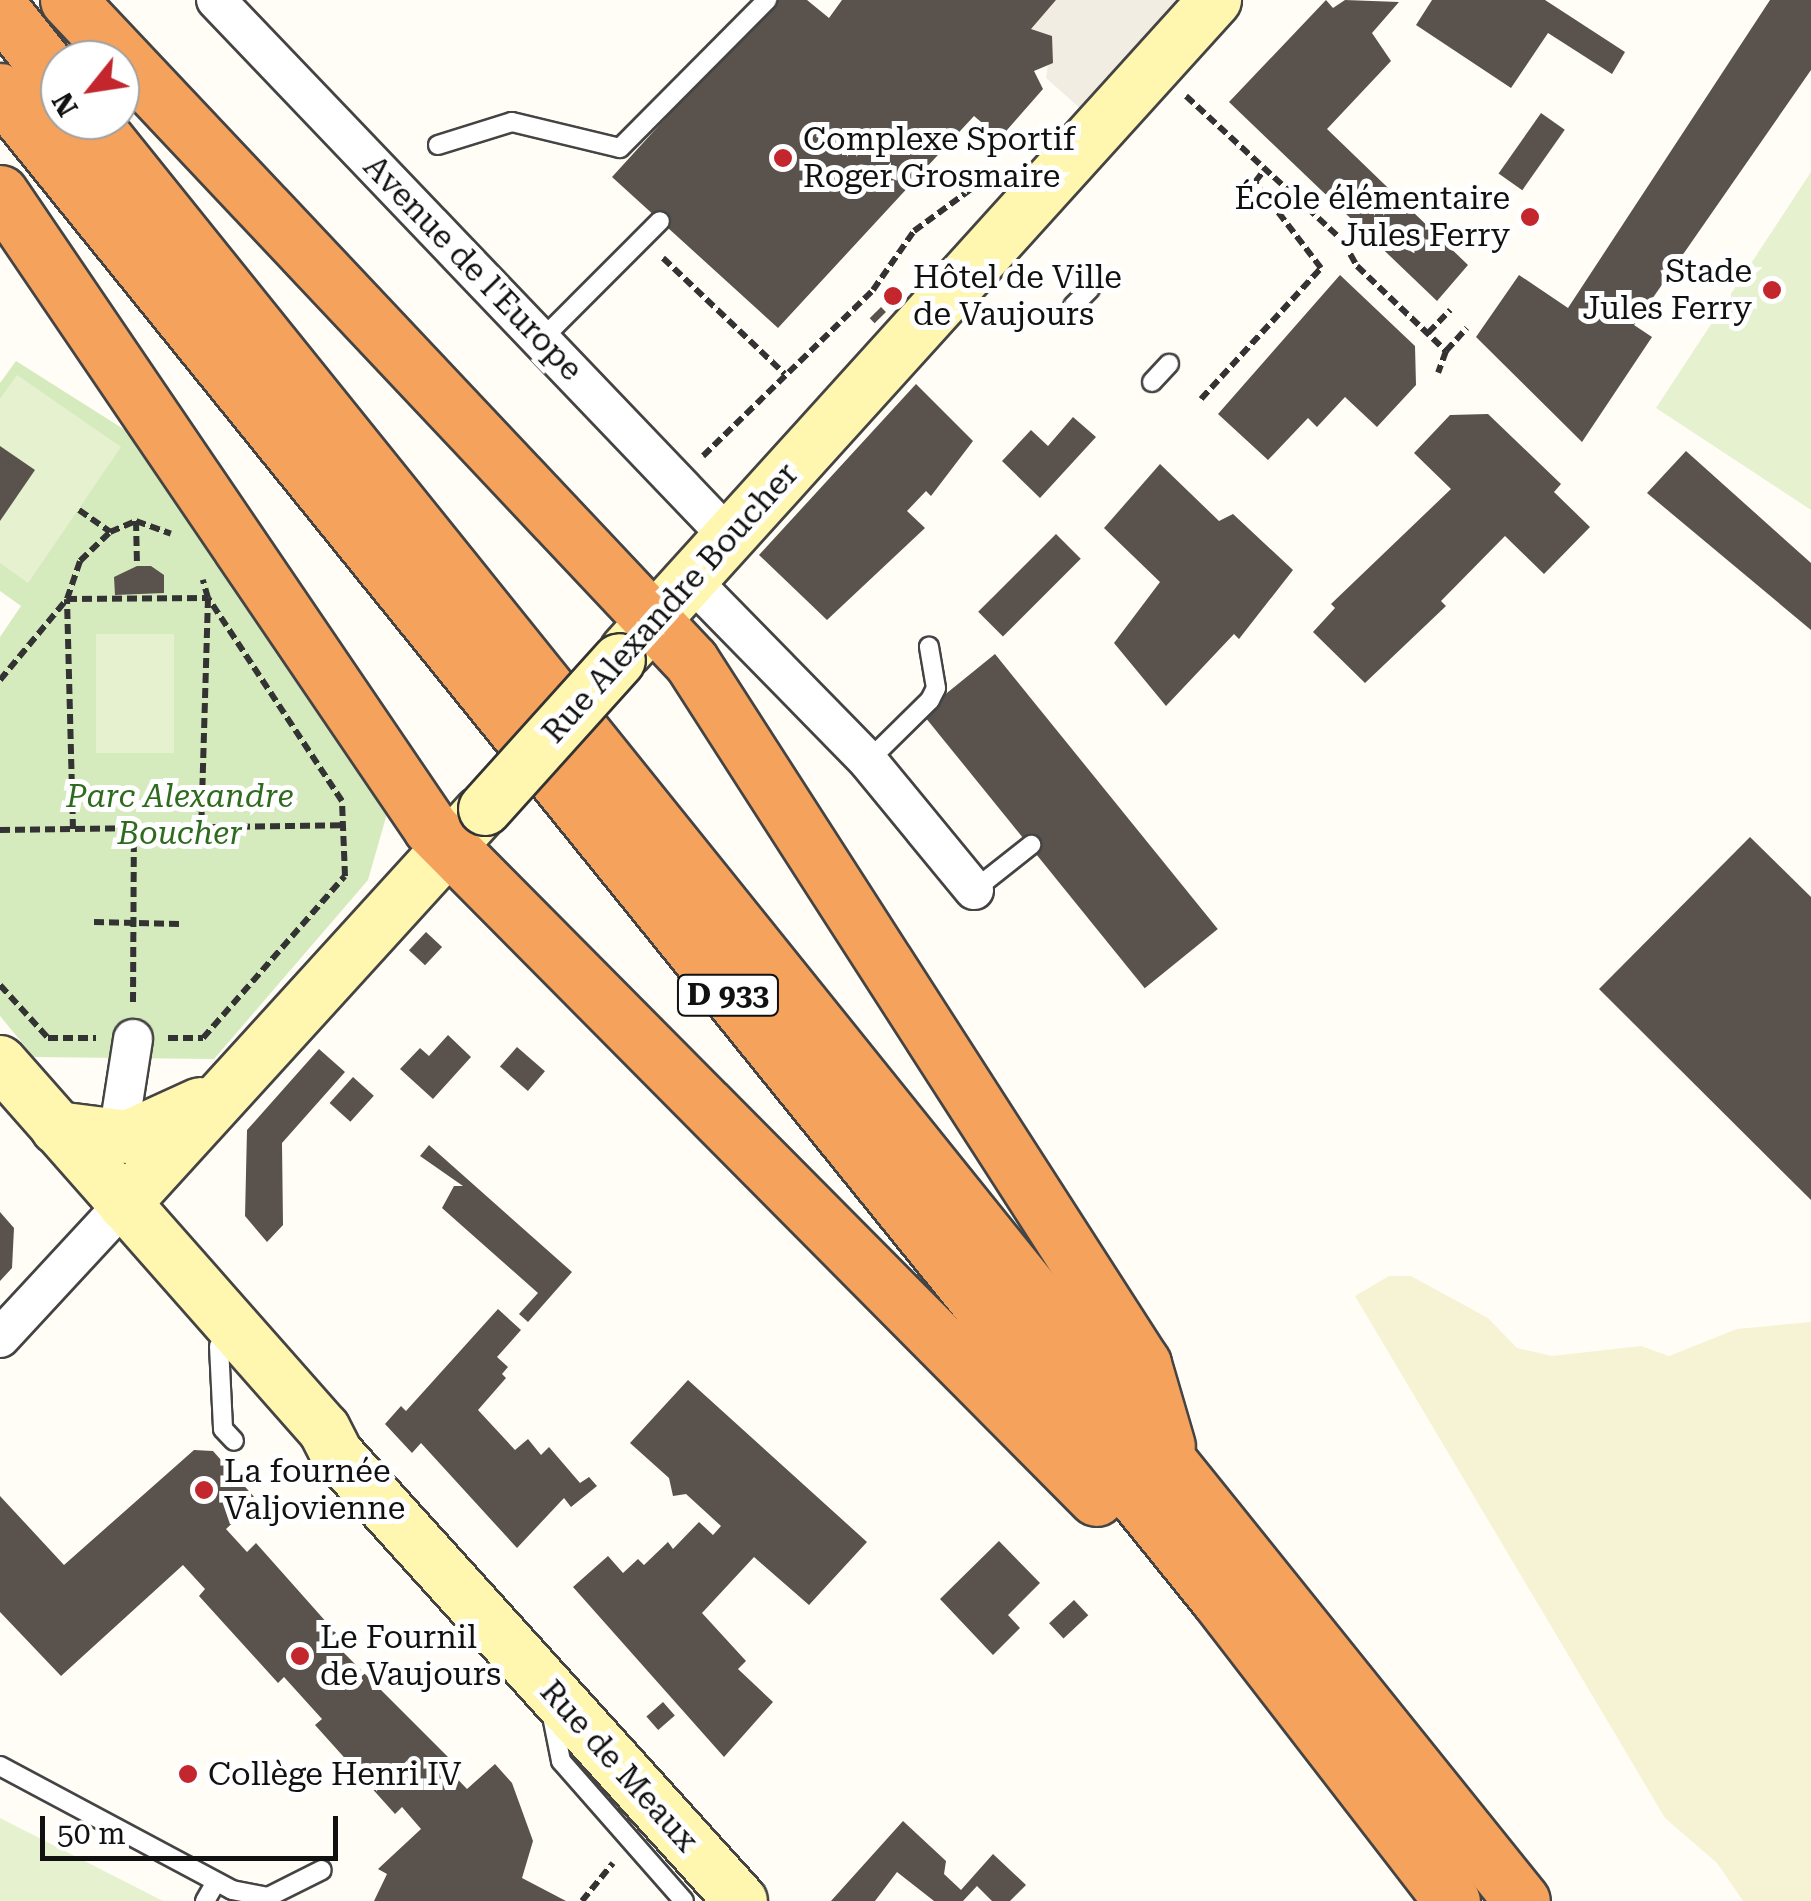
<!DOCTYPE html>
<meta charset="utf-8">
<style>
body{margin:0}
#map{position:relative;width:1811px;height:1901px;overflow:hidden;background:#fffdf5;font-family:"Roboto Serif",serif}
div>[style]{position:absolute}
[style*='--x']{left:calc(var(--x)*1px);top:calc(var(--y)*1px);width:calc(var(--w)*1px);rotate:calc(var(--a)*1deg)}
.farmland>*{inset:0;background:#f6f3d4}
.green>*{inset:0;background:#d5ebbd}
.pitch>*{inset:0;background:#e6f2cf;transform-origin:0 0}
.plaza>*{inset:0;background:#f1ede2}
.building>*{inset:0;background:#5a524d;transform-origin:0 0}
.path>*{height:6px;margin-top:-3px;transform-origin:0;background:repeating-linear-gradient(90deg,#333 0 10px,transparent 0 15px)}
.roads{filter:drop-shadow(2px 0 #444) drop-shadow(-2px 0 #444) drop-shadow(0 2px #444) drop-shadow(0 -2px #444)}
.lane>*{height:18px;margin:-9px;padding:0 9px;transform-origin:9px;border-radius:9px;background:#fff}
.street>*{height:38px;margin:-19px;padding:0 19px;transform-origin:19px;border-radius:19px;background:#fff}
.secondary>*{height:52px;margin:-26px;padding:0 26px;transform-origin:26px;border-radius:26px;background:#fff6b0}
.highway>*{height:55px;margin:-27.5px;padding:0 27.5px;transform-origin:27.5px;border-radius:27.5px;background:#f5a25d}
.bridges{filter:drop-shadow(2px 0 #333) drop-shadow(-2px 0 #333) drop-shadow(0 2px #333) drop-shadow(0 -2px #333)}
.secondary-bridge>*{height:52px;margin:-26px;padding:0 26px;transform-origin:26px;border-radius:26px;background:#fff6b0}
.dots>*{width:28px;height:28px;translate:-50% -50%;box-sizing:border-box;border:5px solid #fff;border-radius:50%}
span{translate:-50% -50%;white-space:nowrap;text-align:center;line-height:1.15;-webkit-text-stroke:10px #fff;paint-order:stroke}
.shield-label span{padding:2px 8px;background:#fff;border:2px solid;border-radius:8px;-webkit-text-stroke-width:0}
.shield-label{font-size:30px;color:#111;font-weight:700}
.poi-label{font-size:32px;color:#111}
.left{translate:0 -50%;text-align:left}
.right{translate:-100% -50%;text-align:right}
.street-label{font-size:32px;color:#111}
.park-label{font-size:32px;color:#2f6b1f;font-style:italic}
.north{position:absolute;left:40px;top:40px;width:100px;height:100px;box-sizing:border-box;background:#fff;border:2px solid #a0a0a0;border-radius:50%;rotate:240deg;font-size:28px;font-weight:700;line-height:40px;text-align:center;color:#111}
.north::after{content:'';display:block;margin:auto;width:35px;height:45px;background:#c4262e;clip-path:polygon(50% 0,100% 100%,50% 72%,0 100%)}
.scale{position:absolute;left:40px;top:1816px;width:298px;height:45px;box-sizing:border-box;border:5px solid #111;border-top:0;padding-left:12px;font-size:30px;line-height:35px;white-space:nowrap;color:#111;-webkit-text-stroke:8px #fff;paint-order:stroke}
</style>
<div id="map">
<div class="farmland">
<i style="clip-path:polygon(1389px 1276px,1411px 1276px,1488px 1318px,1517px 1348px,1552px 1356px,1641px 1346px,1669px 1356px,1737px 1329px,1811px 1322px,1811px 1901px,1743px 1901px,1717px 1863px,1665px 1818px,1355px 1296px)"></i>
</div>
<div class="green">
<i style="clip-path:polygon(16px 361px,144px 442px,390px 803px,368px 880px,214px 1059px,34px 1057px,0 1016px,0 637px,21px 606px,0 591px,0 383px)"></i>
</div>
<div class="pitch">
<i style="clip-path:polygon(1811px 172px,1811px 510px,1656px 408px)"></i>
<i style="clip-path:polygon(17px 375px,121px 447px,28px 583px,0 563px,0 399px)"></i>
<i style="left:96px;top:634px;width:78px;height:119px"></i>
<i style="clip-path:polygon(0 1818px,163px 1901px,0 1901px)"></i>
</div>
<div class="plaza">
<i style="clip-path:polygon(1056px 0,1184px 0,1083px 111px,1046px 78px,1052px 37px,1031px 29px)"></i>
</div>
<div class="building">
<i style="clip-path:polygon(773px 0,807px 0,829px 18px,842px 0,1056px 0,1031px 29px,1052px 36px,1053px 63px,1034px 71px,1043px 89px,1000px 138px,974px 116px,778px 328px,612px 177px)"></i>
<i style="clip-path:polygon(1326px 0,1333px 8px,1345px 0,1399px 2px,1372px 33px,1391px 61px,1327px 129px,1468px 265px,1437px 301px,1229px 102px)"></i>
<i style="clip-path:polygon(1432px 0,1545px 0,1625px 52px,1612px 74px,1548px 33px,1511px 88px,1416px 25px)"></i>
<i style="clip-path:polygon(1770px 0,1811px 0,1811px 70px,1634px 325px,1652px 337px,1582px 442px,1476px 337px,1519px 275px,1568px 308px)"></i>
<i style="left:1541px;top:113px;width:29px;height:74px;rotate:35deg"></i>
<i style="clip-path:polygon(1340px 275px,1415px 346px,1416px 385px,1377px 427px,1345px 397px,1317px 427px,1308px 418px,1268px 460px,1218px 414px)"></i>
<i style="left:881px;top:307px;width:7px;height:16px;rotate:45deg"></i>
<i style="clip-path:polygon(916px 384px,973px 441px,931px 496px,926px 491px,907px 511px,925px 528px,827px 620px,759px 555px)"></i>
<i style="clip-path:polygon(1488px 414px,1561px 484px,1554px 492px,1590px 527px,1544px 574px,1505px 536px,1441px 601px,1446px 606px,1365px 683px,1313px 632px,1335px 608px,1331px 604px,1451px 489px,1414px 453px,1450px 415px)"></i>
<i style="clip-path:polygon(1073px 417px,1096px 437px,1040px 498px,1002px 461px,1031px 430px,1048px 446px)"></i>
<i style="clip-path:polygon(0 446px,35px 470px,0 521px)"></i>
<i style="clip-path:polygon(1686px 451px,1811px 563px,1811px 630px,1647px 493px)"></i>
<i style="clip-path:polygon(1160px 464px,1219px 521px,1233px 514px,1293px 570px,1239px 639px,1234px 634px,1166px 706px,1114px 643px,1160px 582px,1104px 528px)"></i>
<i style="left:1056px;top:534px;width:35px;height:110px;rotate:45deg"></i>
<i style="clip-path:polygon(137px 566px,151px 566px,164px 575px,164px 593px,115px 595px,114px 577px)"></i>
<i style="left:995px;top:654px;width:354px;height:94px;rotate:51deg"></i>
<i style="clip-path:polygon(1750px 837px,1811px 897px,1811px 1200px,1599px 989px)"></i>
<i style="left:426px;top:932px;width:22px;height:25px;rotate:43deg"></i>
<i style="clip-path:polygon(448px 1035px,471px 1057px,433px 1099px,400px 1069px,420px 1048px,429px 1056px)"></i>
<i style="left:517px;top:1047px;width:37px;height:26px;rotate:41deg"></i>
<i style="clip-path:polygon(319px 1049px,345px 1072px,282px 1143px,283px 1225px,267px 1242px,245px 1216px,247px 1130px)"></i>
<i style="left:353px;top:1077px;width:28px;height:35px;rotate:42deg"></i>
<i style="clip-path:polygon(429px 1145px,572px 1272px,528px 1322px,519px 1314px,538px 1293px,442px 1208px,454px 1186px,463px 1186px,420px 1156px)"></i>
<i style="clip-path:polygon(0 1212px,14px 1228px,12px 1268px,0 1281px)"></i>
<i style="clip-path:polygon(498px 1309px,521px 1330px,497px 1357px,508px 1367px,502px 1374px,506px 1378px,478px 1410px,515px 1450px,528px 1439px,541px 1455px,549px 1447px,580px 1483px,589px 1477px,597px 1486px,571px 1507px,564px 1498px,517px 1548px,421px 1443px,412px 1453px,385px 1424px,401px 1406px,406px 1411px)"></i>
<i style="clip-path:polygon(688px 1380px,867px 1542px,809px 1605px,754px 1557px,702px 1613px,746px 1661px,738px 1669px,773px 1702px,724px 1757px,573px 1587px,608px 1556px,623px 1573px,638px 1559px,644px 1565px,668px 1542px,673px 1549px,699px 1522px,713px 1535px,721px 1526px,686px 1494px,673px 1496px,669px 1478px,630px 1443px)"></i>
<i style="clip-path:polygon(194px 1450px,213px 1451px,257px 1500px,226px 1529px,247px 1552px,256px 1543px,336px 1633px,329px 1638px,453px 1762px,446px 1767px,467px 1789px,495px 1764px,512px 1783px,533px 1841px,522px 1878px,566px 1901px,374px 1901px,387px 1874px,378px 1869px,421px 1829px,402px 1807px,395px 1814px,315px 1725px,322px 1719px,284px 1677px,278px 1683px,199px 1596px,205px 1589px,183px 1565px,61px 1676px,0 1612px,0 1496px,64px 1565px)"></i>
<i style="clip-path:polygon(999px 1541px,1040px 1583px,1008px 1615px,1020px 1628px,993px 1655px,940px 1599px)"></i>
<i style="left:1074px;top:1600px;width:21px;height:34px;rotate:47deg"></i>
<i style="left:663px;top:1702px;width:18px;height:22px;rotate:49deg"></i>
<i style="clip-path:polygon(903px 1821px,946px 1861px,944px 1874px,961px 1890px,993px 1854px,1026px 1885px,1010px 1901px,992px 1901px,977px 1886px,963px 1901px,934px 1901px,897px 1872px,875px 1901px,831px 1901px)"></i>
</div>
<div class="path">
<i style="--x:1186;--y:96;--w:214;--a:42.7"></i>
<i style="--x:1343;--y:241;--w:29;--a:61"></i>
<i style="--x:1357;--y:266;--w:123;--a:43.7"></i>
<i style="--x:1446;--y:351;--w:23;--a:110"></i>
<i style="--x:663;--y:258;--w:168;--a:43.6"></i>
<i style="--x:1428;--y:333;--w:32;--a:-46"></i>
<i style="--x:1446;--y:351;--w:31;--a:-48"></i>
<i style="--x:1201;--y:399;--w:178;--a:-47.5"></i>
<i style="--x:1321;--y:268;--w:108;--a:-127.5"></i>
<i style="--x:1255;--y:182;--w:16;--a:-52"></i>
<i style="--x:703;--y:456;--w:238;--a:-44.3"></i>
<i style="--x:873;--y:290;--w:72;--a:-55.2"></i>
<i style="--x:914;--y:231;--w:93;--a:-36.3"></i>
<i style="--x:79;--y:510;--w:38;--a:35"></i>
<i style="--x:136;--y:521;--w:45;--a:88.7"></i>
<i style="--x:0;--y:680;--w:105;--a:-50.4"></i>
<i style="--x:67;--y:599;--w:40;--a:-71.1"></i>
<i style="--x:80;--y:561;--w:42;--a:-44"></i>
<i style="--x:110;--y:532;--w:28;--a:-23"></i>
<i style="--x:136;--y:521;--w:37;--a:20"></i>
<i style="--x:73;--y:829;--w:230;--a:-91.5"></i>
<i style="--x:67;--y:599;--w:141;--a:-0.4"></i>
<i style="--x:208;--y:598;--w:230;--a:91.7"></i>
<i style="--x:0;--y:830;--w:343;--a:-0.8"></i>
<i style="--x:94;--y:922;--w:85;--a:1.3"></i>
<i style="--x:0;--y:985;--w:72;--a:47.8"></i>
<i style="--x:48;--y:1038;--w:48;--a:0"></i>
<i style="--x:133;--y:1002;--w:173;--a:-89.7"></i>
<i style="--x:168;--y:1038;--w:35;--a:0"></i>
<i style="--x:203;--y:1038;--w:215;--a:-48.8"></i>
<i style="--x:345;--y:876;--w:75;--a:-92.3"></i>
<i style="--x:342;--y:801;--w:243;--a:-123.4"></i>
<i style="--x:208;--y:598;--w:19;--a:-106"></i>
<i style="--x:582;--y:1901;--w:49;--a:-50.8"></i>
</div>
<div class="roads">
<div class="lane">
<i style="--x:438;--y:145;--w:77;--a:-17.3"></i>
<i style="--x:512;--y:122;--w:111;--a:13.5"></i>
<i style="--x:620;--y:148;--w:209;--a:-45.2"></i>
<i style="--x:1073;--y:306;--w:24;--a:-45"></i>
<i style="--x:541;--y:340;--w:168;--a:-45"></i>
<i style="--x:1152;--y:382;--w:25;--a:-47"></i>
<i style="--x:868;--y:761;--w:87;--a:-44.5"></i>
<i style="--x:930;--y:700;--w:13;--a:-63"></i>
<i style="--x:936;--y:688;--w:42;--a:-99.7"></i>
<i style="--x:974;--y:890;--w:73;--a:-38.3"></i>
<i style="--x:219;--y:1346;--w:83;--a:87.2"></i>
<i style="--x:223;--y:1429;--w:16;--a:47"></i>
<i style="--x:552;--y:1716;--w:46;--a:78.7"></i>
<i style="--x:561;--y:1761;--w:186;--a:48.7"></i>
<i style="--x:0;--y:1766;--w:263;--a:28.1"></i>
<i style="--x:232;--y:1890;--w:37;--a:11"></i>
<i style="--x:268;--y:1897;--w:60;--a:-26.6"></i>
<i style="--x:205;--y:1901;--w:22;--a:-60"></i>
</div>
<div class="street">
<i style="--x:216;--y:0;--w:743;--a:46.31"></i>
<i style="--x:690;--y:579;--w:255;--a:45.6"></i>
<i style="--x:868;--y:761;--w:167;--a:50.6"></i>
<i style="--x:121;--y:1116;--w:78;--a:-81.1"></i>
<i style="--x:0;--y:1338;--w:183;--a:-47.2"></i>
</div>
<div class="secondary">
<i style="--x:626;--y:651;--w:878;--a:-47.86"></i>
<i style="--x:0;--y:1062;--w:490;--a:48.6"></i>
<i style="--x:324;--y:1429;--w:27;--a:63"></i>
<i style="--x:336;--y:1453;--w:604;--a:47.89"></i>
<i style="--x:57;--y:1128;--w:72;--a:7.2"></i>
<i style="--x:128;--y:1137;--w:79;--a:-24.6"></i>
<i style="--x:124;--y:1204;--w:529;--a:-47.68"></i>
</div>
<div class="highway">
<i style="--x:68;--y:0;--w:908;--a:46.7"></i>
<i style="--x:691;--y:661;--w:836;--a:57.26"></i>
<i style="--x:1143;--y:1364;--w:85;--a:73.7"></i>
<i style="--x:0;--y:8;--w:96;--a:51.3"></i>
<i style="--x:0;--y:91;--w:1936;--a:51.06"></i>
<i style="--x:1217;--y:1597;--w:384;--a:52.3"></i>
<i style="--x:90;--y:120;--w:2285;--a:51.2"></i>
<i style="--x:0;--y:193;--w:767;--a:55.83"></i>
<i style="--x:431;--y:828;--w:944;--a:45.21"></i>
</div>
</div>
<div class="bridges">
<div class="secondary-bridge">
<i style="--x:485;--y:809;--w:200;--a:-48"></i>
</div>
</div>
<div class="dots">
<i style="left:783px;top:158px;background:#c4262e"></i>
<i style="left:1530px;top:217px;background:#c4262e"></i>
<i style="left:1772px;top:290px;background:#c4262e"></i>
<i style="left:893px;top:296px;background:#c4262e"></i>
<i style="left:204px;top:1490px;background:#c4262e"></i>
<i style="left:300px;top:1656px;background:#c4262e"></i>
<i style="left:188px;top:1774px;background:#c4262e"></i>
</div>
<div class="shield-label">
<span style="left:728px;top:995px">D 933</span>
</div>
<div class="poi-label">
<span class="left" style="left:803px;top:158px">Complexe Sportif<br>Roger Grosmaire</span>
<span class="right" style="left:1510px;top:217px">École élémentaire<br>Jules Ferry</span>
<span class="right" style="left:1752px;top:290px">Stade<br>Jules Ferry</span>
<span class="left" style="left:913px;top:296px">Hôtel de Ville<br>de Vaujours</span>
<span class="left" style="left:224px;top:1490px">La fournée<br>Valjovienne</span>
<span class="left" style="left:320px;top:1656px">Le Fournil<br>de Vaujours</span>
<span class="left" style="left:208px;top:1774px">Collège Henri IV</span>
</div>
<div class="street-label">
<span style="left:473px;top:268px;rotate:46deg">Avenue de l'Europe</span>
<span style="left:670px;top:603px;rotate:-48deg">Rue Alexandre Boucher</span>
<span style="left:619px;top:1766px;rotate:48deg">Rue de Meaux</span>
</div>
<div class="park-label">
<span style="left:180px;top:815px">Parc Alexandre<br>Boucher</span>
</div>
<div class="north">N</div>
<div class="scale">50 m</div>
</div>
